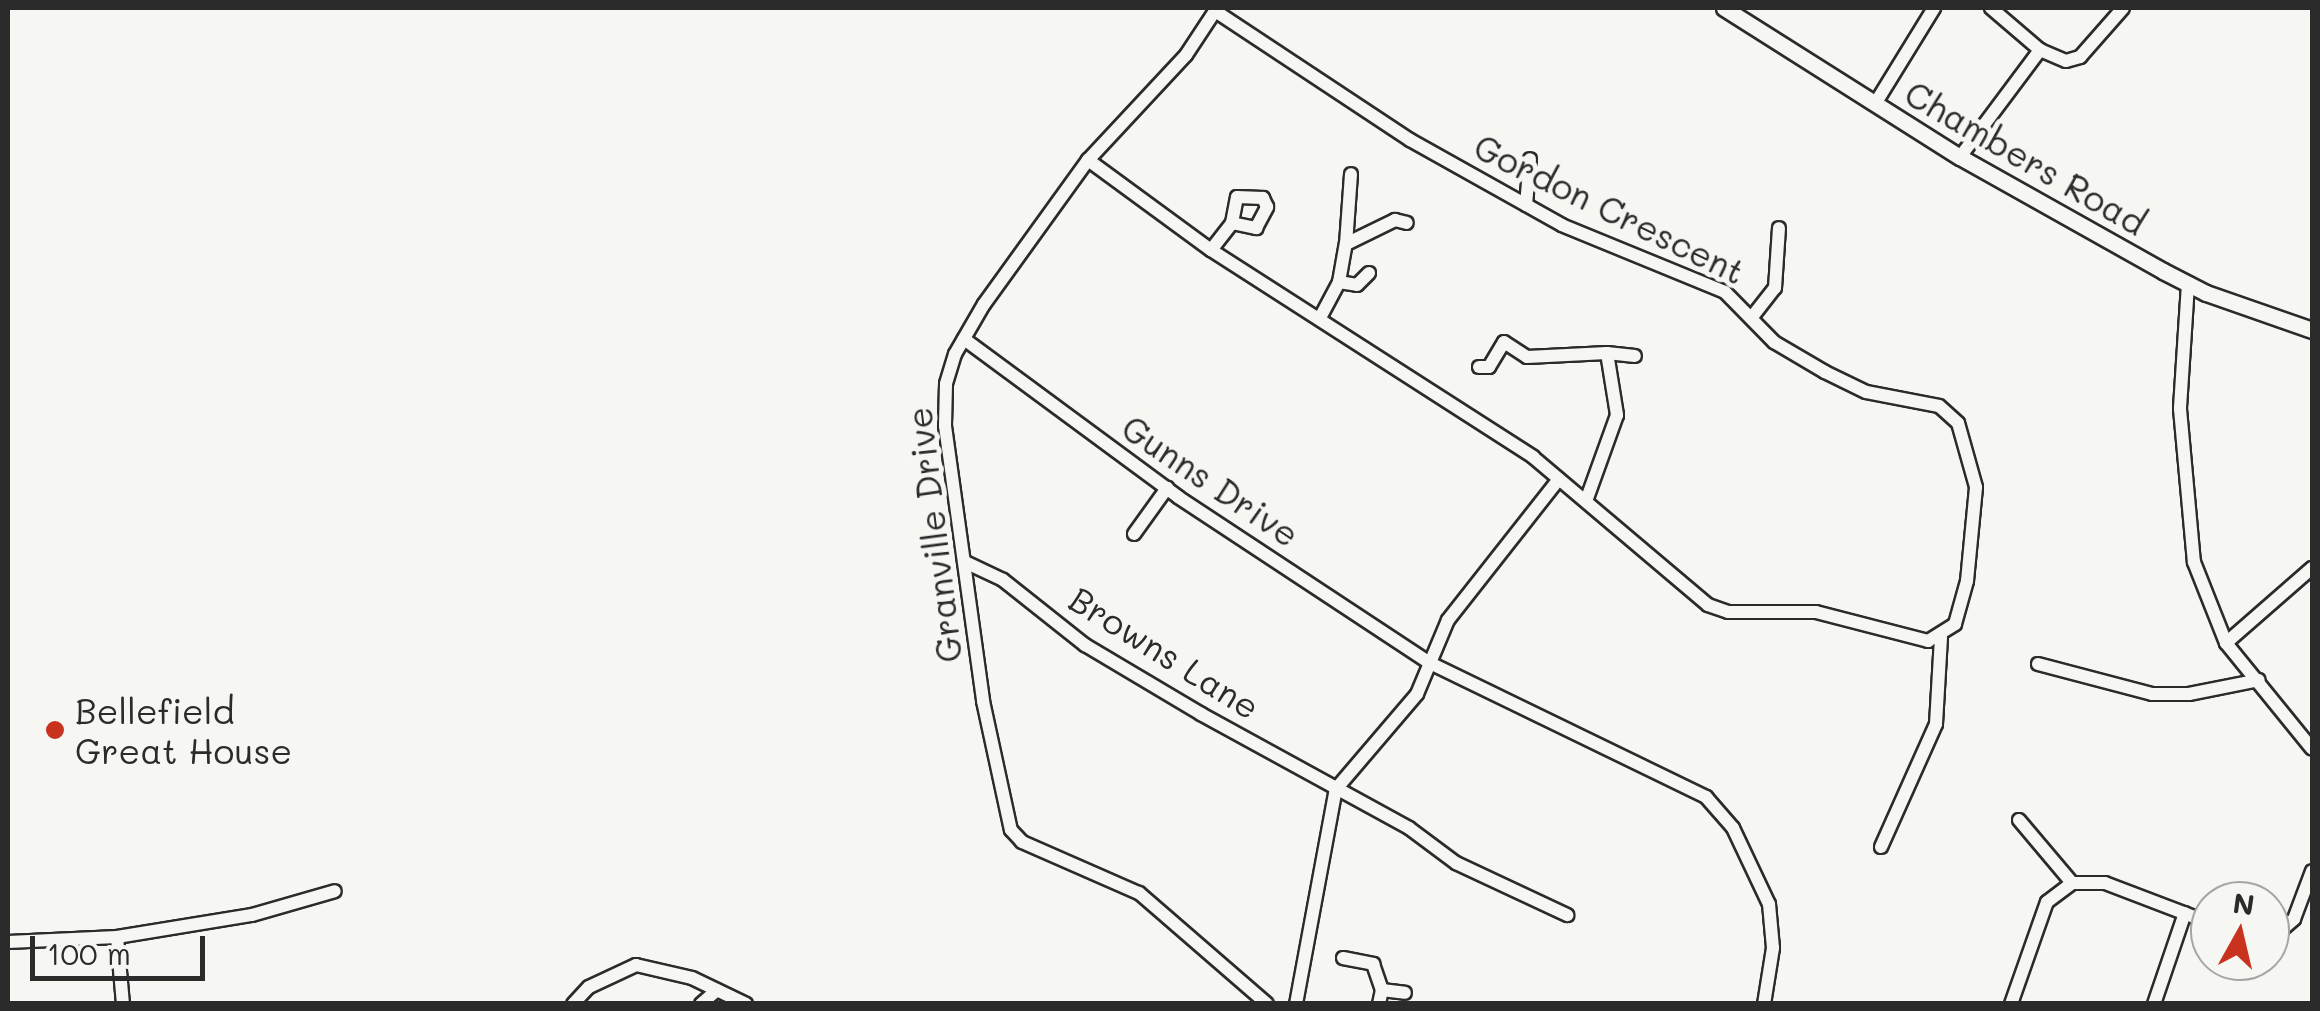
<!DOCTYPE html>
<style>
body{margin:0}
#map{position:relative;width:2320px;height:1011px;overflow:hidden;background:#f6f6f2;font-family:Mali,sans-serif}
div>[style]{position:absolute}
[style*='--x']{left:calc(var(--x)*1px);top:calc(var(--y)*1px);width:calc(var(--w)*1px);rotate:calc(var(--a)*1deg)}
.roads{filter:drop-shadow(2px 0 #2b2b2b) drop-shadow(-2px 0 #2b2b2b) drop-shadow(0 2px #2b2b2b) drop-shadow(0 -2px #2b2b2b)}
.minor>*{height:12px;margin:-6px;padding:0 6px;transform-origin:6px;border-radius:6px;background:#f6f6f2}
.tertiary>*{height:15px;margin:-7.5px;padding:0 7.5px;transform-origin:7.5px;border-radius:7.5px;background:#f6f6f2}
.dots>*{width:28px;height:28px;translate:-50% -50%;box-sizing:border-box;border:5px solid #f6f6f2;border-radius:50%}
span{translate:-50% -50%;white-space:nowrap;text-align:center;line-height:1.15;-webkit-text-stroke:10px #f6f6f2;paint-order:stroke}
.street-label{font-size:35px;color:#2b2b2b}
.poi-label{font-size:35px;color:#2b2b2b}
.left{translate:0 -50%;text-align:left}
.frame{position:absolute;inset:0;border:10px solid #2b2b2b;pointer-events:none}
.north{position:absolute;left:2190px;top:881px;width:100px;height:100px;box-sizing:border-box;background:#f6f6f2;border:2px solid #a5a5a2;border-radius:50%;rotate:8deg;font-size:28px;font-weight:700;line-height:40px;text-align:center;color:#2b2b2b}
.north::after{content:'';display:block;margin:auto;width:35px;height:45px;background:#c8321e;clip-path:polygon(50% 0,100% 100%,50% 72%,0 100%)}
.scale{position:absolute;left:30px;top:936px;width:175px;height:45px;box-sizing:border-box;border:5px solid #2b2b2b;border-top:0;padding-left:12px;font-size:30px;line-height:35px;white-space:nowrap;color:#2b2b2b;-webkit-text-stroke:8px #f6f6f2;paint-order:stroke}
</style>
<div id="map">
<div class="roads">
<div class="minor">
<i style="--x:1217;--y:8;--w:56;--a:123.4"></i>
<i style="--x:1186;--y:55;--w:144;--a:133"></i>
<i style="--x:1088;--y:160;--w:178;--a:125.8"></i>
<i style="--x:984;--y:304;--w:58;--a:120.1"></i>
<i style="--x:955;--y:354;--w:31;--a:107"></i>
<i style="--x:946;--y:384;--w:42;--a:91.4"></i>
<i style="--x:945;--y:426;--w:278;--a:82.1"></i>
<i style="--x:983;--y:701;--w:132;--a:77.8"></i>
<i style="--x:1011;--y:830;--w:16;--a:47"></i>
<i style="--x:1022;--y:842;--w:128;--a:23.6"></i>
<i style="--x:1139;--y:893;--w:169;--a:40.9"></i>
<i style="--x:1991;--y:8;--w:65;--a:40.6"></i>
<i style="--x:2040;--y:50;--w:28;--a:23"></i>
<i style="--x:2066;--y:61;--w:15;--a:-16"></i>
<i style="--x:2080;--y:57;--w:65;--a:-48.7"></i>
<i style="--x:1875;--y:104;--w:113;--a:-58.4"></i>
<i style="--x:1960;--y:157;--w:134;--a:-53.2"></i>
<i style="--x:1088;--y:160;--w:152;--a:36.2"></i>
<i style="--x:1211;--y:250;--w:383;--a:32.7"></i>
<i style="--x:1533;--y:457;--w:229;--a:40.2"></i>
<i style="--x:1708;--y:605;--w:21;--a:19"></i>
<i style="--x:1728;--y:612;--w:88;--a:0"></i>
<i style="--x:1816;--y:612;--w:116;--a:14.5"></i>
<i style="--x:1928;--y:641;--w:32;--a:-32"></i>
<i style="--x:1955;--y:624;--w:45;--a:-74.4"></i>
<i style="--x:1967;--y:581;--w:94;--a:-84.5"></i>
<i style="--x:1976;--y:487;--w:66;--a:-105.7"></i>
<i style="--x:1958;--y:423;--w:25;--a:-138"></i>
<i style="--x:1939;--y:406;--w:74;--a:-169.1"></i>
<i style="--x:1866;--y:392;--w:46;--a:-154"></i>
<i style="--x:1825;--y:372;--w:59;--a:-149.5"></i>
<i style="--x:1774;--y:342;--w:70;--a:-134.4"></i>
<i style="--x:1725;--y:292;--w:176;--a:-157.7"></i>
<i style="--x:1562;--y:225;--w:174;--a:-150.8"></i>
<i style="--x:1410;--y:140;--w:234;--a:-146.5"></i>
<i style="--x:1526;--y:205;--w:46;--a:-85"></i>
<i style="--x:1346;--y:244;--w:70;--a:-85.9"></i>
<i style="--x:1211;--y:250;--w:34;--a:-52"></i>
<i style="--x:1232;--y:223;--w:25;--a:12"></i>
<i style="--x:1256;--y:228;--w:24;--a:-62"></i>
<i style="--x:1267;--y:207;--w:10;--a:-114"></i>
<i style="--x:1263;--y:198;--w:26;--a:-178"></i>
<i style="--x:1237;--y:197;--w:26;--a:101"></i>
<i style="--x:1339;--y:282;--w:39;--a:-80"></i>
<i style="--x:1346;--y:244;--w:55;--a:-26.1"></i>
<i style="--x:1395;--y:220;--w:12;--a:14"></i>
<i style="--x:2188;--y:284;--w:125;--a:93.7"></i>
<i style="--x:2180;--y:409;--w:154;--a:84.8"></i>
<i style="--x:2194;--y:562;--w:87;--a:68.4"></i>
<i style="--x:2226;--y:643;--w:136;--a:50.9"></i>
<i style="--x:1321;--y:316;--w:38;--a:-62"></i>
<i style="--x:1339;--y:282;--w:18;--a:9"></i>
<i style="--x:1357;--y:285;--w:17;--a:-45"></i>
<i style="--x:1752;--y:317;--w:37;--a:-52"></i>
<i style="--x:1775;--y:288;--w:60;--a:-86.2"></i>
<i style="--x:964;--y:339;--w:266;--a:36.4"></i>
<i style="--x:1178;--y:497;--w:302;--a:33.4"></i>
<i style="--x:1430;--y:663;--w:307;--a:25.9"></i>
<i style="--x:1706;--y:797;--w:41;--a:48.9"></i>
<i style="--x:1733;--y:828;--w:84;--a:64.7"></i>
<i style="--x:1769;--y:904;--w:44;--a:84.8"></i>
<i style="--x:1773;--y:948;--w:57;--a:99.1"></i>
<i style="--x:1607;--y:353;--w:28;--a:6"></i>
<i style="--x:1479;--y:367;--w:10;--a:0"></i>
<i style="--x:1489;--y:367;--w:29;--a:-59"></i>
<i style="--x:1504;--y:342;--w:27;--a:33"></i>
<i style="--x:1527;--y:357;--w:80;--a:-2.9"></i>
<i style="--x:1607;--y:353;--w:63;--a:80.8"></i>
<i style="--x:1617;--y:415;--w:91;--a:109.8"></i>
<i style="--x:1134;--y:534;--w:57;--a:-54.3"></i>
<i style="--x:965;--y:562;--w:42;--a:25.3"></i>
<i style="--x:1003;--y:580;--w:105;--a:38.4"></i>
<i style="--x:1085;--y:645;--w:135;--a:30.7"></i>
<i style="--x:1201;--y:714;--w:237;--a:28.7"></i>
<i style="--x:1409;--y:828;--w:59;--a:36.7"></i>
<i style="--x:1456;--y:863;--w:123;--a:25.1"></i>
<i style="--x:2226;--y:643;--w:114;--a:-41.1"></i>
<i style="--x:2038;--y:664;--w:118;--a:14.7"></i>
<i style="--x:2152;--y:694;--w:37;--a:0"></i>
<i style="--x:2189;--y:694;--w:71;--a:-11.3"></i>
<i style="--x:2019;--y:820;--w:82;--a:49.9"></i>
<i style="--x:1881;--y:847;--w:135;--a:-65.9"></i>
<i style="--x:1936;--y:724;--w:87;--a:-86.7"></i>
<i style="--x:117;--y:937;--w:67;--a:84.9"></i>
<i style="--x:2270;--y:940;--w:32;--a:-41"></i>
<i style="--x:2294;--y:919;--w:51;--a:-69.4"></i>
<i style="--x:8;--y:942;--w:109;--a:-2.6"></i>
<i style="--x:117;--y:937;--w:137;--a:-9.3"></i>
<i style="--x:252;--y:915;--w:86;--a:-16.1"></i>
<i style="--x:1343;--y:958;--w:31;--a:11"></i>
<i style="--x:1373;--y:964;--w:28;--a:71"></i>
<i style="--x:573;--y:1004;--w:23;--a:-47"></i>
<i style="--x:589;--y:987;--w:52;--a:-25.1"></i>
<i style="--x:636;--y:965;--w:57;--a:13.1"></i>
<i style="--x:692;--y:978;--w:60;--a:25.7"></i>
<i style="--x:701;--y:1004;--w:21;--a:-41"></i>
<i style="--x:1296;--y:1004;--w:219;--a:-79.5"></i>
<i style="--x:1336;--y:789;--w:125;--a:-49.5"></i>
<i style="--x:1417;--y:694;--w:80;--a:-67.3"></i>
<i style="--x:1448;--y:620;--w:179;--a:-51.8"></i>
<i style="--x:1379;--y:1004;--w:14;--a:-78"></i>
<i style="--x:1382;--y:990;--w:23;--a:7"></i>
<i style="--x:2011;--y:1004;--w:108;--a:-70.6"></i>
<i style="--x:2047;--y:902;--w:31;--a:-37"></i>
<i style="--x:2072;--y:883;--w:33;--a:0"></i>
<i style="--x:2105;--y:883;--w:112;--a:20.9"></i>
<i style="--x:2154;--y:1004;--w:96;--a:-71.2"></i>
</div>
<div class="tertiary">
<i style="--x:1724;--y:8;--w:279;--a:32.3"></i>
<i style="--x:1960;--y:157;--w:233;--a:29.3"></i>
<i style="--x:2163;--y:271;--w:48;--a:27.1"></i>
<i style="--x:2206;--y:293;--w:112;--a:19.2"></i>
</div>
</div>
<div class="dots">
<i style="left:55px;top:730px;background:#c8321e"></i>
</div>
<div class="street-label">
<span style="left:2026px;top:157px;rotate:30deg">Chambers Road</span>
<span style="left:1610px;top:208px;rotate:26deg">Gordon Crescent</span>
<span style="left:1211px;top:480px;rotate:34deg">Gunns Drive</span>
<span style="left:933px;top:535px;rotate:-97deg">Granville Drive</span>
<span style="left:1165px;top:652px;rotate:32deg">Browns Lane</span>
</div>
<div class="poi-label">
<span class="left" style="left:75px;top:730px">Bellefield<br>Great House</span>
</div>
<div class="frame"></div>
<div class="north">N</div>
<div class="scale">100 m</div>
</div>
